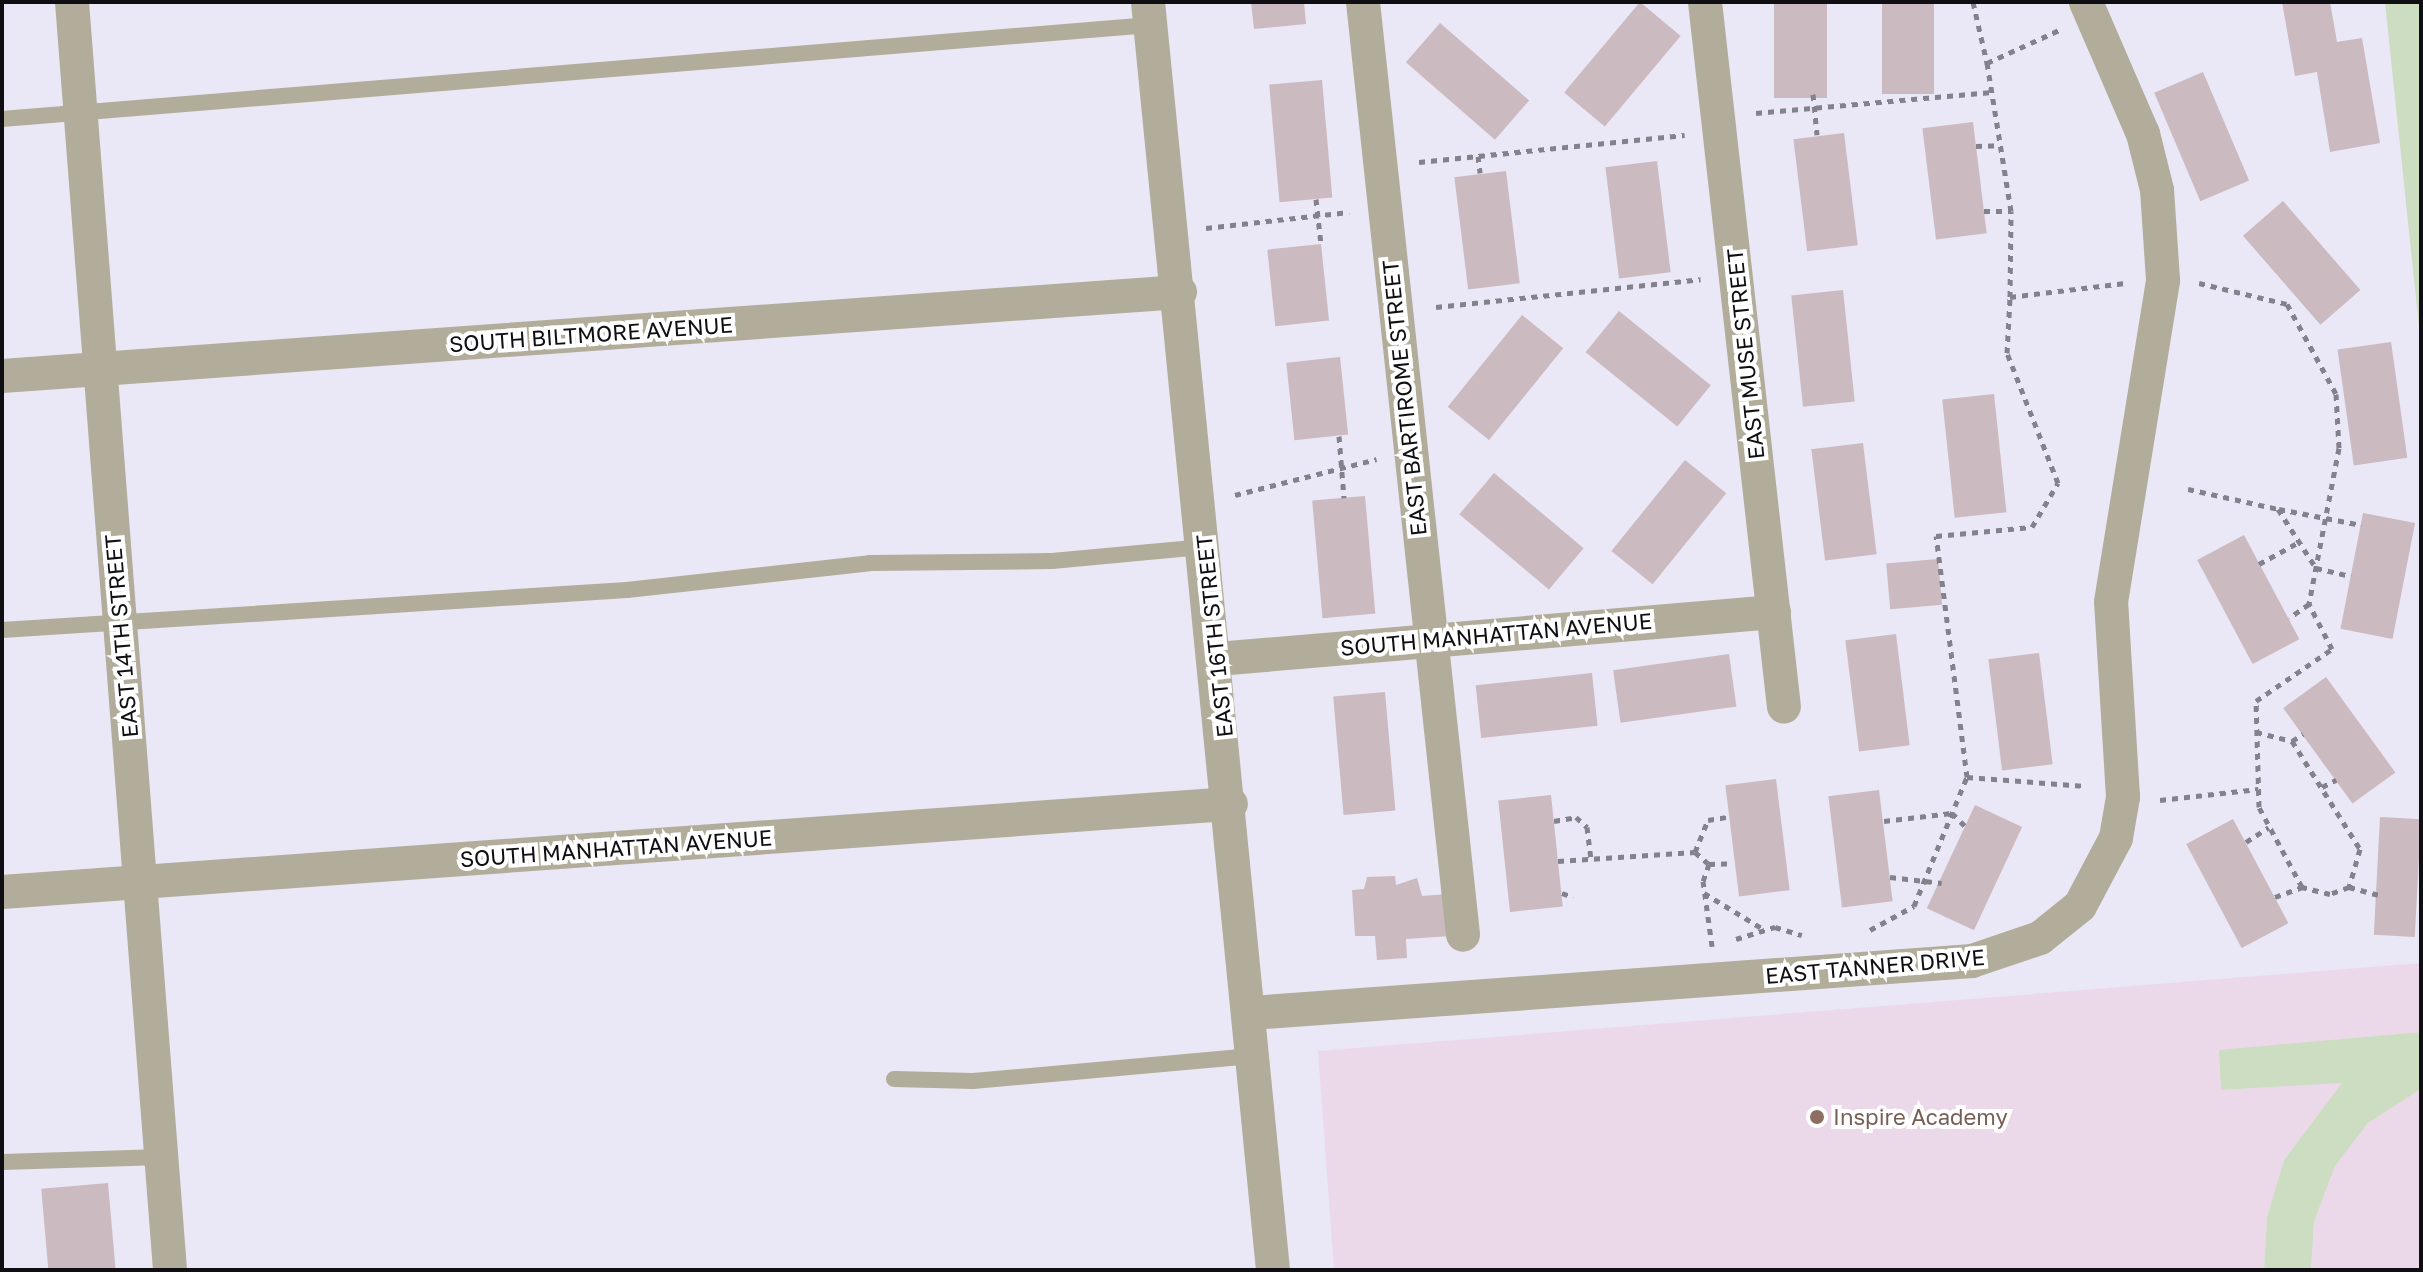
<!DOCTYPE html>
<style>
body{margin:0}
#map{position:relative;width:2423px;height:1272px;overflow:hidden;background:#eae7f6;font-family:"Golos Text",sans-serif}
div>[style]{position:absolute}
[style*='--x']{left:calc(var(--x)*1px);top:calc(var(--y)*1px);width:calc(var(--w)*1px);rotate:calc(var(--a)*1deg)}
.education>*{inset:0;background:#ebd9ea}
.green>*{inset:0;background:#cdddc1}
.building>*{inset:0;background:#cbbabf;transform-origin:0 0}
.path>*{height:5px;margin-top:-2.5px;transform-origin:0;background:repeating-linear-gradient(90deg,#83818b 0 6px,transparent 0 12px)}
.lane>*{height:16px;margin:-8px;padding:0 8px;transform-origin:8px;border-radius:8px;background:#b2ac9a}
.street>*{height:34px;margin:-17px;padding:0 17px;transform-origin:17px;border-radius:17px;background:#b2ac9a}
.dots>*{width:22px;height:22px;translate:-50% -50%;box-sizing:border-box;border:4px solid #fff;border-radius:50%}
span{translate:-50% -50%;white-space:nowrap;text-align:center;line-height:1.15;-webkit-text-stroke:8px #fff;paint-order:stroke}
.street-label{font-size:22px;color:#0f0f13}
.education-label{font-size:22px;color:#785e54}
.left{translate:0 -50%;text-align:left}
.frame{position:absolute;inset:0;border:4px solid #0f0f13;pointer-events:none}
</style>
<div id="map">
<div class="education">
<i style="clip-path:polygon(2421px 963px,2421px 1032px,2219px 1051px,2222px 1090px,2343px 1082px,2284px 1160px,2267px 1217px,2264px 1270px,1334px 1270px,1318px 1051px)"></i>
<i style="clip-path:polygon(2421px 1089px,2421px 1270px,2311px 1270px,2314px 1222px,2335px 1166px,2368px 1123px)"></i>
</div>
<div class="green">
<i style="clip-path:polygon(2385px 2px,2421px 2px,2421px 346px)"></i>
<i style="clip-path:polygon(2421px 1032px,2421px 1089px,2368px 1123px,2335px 1166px,2314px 1222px,2311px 1270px,2264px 1270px,2267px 1217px,2284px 1160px,2342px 1083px,2221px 1090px,2219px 1050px)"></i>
</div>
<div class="building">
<i style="clip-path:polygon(1251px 2px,1304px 2px,1306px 24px,1254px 29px)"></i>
<i style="left:1640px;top:2px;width:53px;height:118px;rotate:40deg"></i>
<i style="left:1774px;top:2px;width:53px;height:96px"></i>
<i style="left:1882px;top:2px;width:52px;height:92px"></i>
<i style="clip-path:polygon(2282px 2px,2330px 2px,2337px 42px,2362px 38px,2380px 143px,2330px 152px,2317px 72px,2295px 76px)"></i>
<i style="left:1440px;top:23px;width:118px;height:52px;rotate:41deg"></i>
<i style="left:2203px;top:72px;width:118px;height:53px;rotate:67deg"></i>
<i style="left:1322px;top:80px;width:118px;height:53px;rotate:85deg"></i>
<i style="left:1973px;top:122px;width:112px;height:51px;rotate:83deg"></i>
<i style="left:1844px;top:133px;width:113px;height:51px;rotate:83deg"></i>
<i style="left:1657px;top:161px;width:112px;height:52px;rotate:83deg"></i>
<i style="left:1506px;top:171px;width:113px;height:52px;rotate:83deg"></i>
<i style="left:2283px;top:201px;width:118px;height:53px;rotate:49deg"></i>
<i style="left:1321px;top:244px;width:77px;height:54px;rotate:84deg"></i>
<i style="left:1843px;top:290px;width:112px;height:52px;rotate:84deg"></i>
<i style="left:1619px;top:311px;width:118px;height:53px;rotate:39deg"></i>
<i style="left:1522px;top:315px;width:53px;height:118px;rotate:39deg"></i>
<i style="left:2391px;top:342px;width:117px;height:54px;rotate:82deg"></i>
<i style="left:1340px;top:357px;width:78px;height:54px;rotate:84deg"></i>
<i style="left:1994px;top:394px;width:119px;height:52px;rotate:84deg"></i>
<i style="left:1863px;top:443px;width:112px;height:52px;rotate:83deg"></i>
<i style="left:1685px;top:460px;width:53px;height:117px;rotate:39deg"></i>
<i style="left:1494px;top:473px;width:117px;height:54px;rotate:40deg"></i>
<i style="left:1365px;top:496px;width:118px;height:53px;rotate:85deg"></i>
<i style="left:2363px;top:513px;width:53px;height:118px;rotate:11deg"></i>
<i style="left:2244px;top:535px;width:118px;height:53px;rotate:62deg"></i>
<i style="left:1938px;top:559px;width:46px;height:52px;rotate:85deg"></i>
<i style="left:1896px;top:634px;width:112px;height:51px;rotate:83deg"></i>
<i style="left:2039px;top:653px;width:112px;height:51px;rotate:83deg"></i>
<i style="left:1729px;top:654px;width:53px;height:117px;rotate:82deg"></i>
<i style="left:1592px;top:673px;width:53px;height:117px;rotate:84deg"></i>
<i style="left:2326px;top:677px;width:118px;height:53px;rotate:54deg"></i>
<i style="left:1385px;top:692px;width:119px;height:52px;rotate:85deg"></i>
<i style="left:1776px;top:779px;width:112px;height:51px;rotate:83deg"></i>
<i style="left:1879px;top:790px;width:112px;height:51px;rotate:83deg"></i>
<i style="left:1551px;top:795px;width:112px;height:53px;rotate:84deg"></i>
<i style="left:1975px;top:805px;width:52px;height:114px;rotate:25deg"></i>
<i style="left:2380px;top:817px;width:41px;height:118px;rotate:3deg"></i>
<i style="left:2233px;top:819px;width:118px;height:53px;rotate:62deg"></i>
<i style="clip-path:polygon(1395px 876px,1396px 885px,1417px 878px,1422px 896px,1448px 894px,1451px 936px,1406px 939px,1407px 958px,1377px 960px,1375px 936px,1355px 936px,1352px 890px,1364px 889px,1367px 877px)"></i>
<i style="left:108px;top:1183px;width:87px;height:67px;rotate:85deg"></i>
</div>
<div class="path">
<i style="--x:1973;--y:2;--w:63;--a:77.1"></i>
<i style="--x:1813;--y:94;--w:41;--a:84.4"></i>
<i style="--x:1756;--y:113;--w:237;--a:-5.1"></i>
<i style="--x:1976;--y:146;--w:24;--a:-2"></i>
<i style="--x:1478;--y:156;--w:17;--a:83"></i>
<i style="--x:1419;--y:162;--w:267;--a:-5.8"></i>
<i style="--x:1316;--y:199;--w:45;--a:83.7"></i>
<i style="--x:1984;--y:211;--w:27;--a:0"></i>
<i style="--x:1206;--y:228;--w:144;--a:-6.4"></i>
<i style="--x:2199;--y:283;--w:90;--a:13.4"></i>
<i style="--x:2287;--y:304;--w:102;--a:61.4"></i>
<i style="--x:2336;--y:394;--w:54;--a:86.8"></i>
<i style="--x:2339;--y:448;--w:159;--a:100.9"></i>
<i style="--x:2309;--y:604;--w:24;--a:145"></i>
<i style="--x:2010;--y:297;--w:86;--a:-89.3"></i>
<i style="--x:2011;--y:211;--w:150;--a:-99.2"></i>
<i style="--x:1987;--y:63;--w:79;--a:-24.6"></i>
<i style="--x:1436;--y:307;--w:266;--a:-6"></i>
<i style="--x:1339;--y:436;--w:62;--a:85.4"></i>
<i style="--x:2188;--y:489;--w:92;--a:12.5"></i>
<i style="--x:2278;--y:509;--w:70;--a:57.2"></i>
<i style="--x:2316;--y:568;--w:36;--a:13"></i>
<i style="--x:1235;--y:495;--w:146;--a:-14.2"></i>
<i style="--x:2279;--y:509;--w:84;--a:11"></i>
<i style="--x:2259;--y:564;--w:46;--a:-28.8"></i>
<i style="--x:2256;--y:732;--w:37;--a:14"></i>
<i style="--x:2292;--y:741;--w:128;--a:57.8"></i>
<i style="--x:2360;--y:849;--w:40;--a:106"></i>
<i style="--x:2349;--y:887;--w:20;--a:160"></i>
<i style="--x:2330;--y:894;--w:29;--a:-166"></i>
<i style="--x:2302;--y:887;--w:91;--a:-118.3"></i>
<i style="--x:2259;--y:807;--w:106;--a:-91.6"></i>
<i style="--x:2256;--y:701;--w:92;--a:-34.4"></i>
<i style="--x:2332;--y:649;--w:51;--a:-117.1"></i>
<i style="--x:2292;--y:741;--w:13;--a:-32"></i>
<i style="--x:1967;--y:777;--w:243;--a:-97.3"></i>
<i style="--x:1936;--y:536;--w:96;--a:-5.4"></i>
<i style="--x:2032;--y:527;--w:51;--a:-59.4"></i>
<i style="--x:2058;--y:483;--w:140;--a:-111.4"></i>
<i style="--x:2007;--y:353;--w:56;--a:-86.9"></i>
<i style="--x:2010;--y:297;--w:116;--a:-6.9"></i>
<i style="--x:2322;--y:787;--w:16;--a:-27"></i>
<i style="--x:2160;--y:800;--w:99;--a:-6.4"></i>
<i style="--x:1554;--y:821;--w:22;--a:-10"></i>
<i style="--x:1576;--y:817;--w:15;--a:42"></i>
<i style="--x:1587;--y:827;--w:31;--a:83"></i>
<i style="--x:1884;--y:821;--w:68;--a:-6.7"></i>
<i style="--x:1952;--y:813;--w:20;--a:45"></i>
<i style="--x:2246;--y:842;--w:27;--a:-33"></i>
<i style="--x:1695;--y:852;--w:35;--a:-68"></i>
<i style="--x:1708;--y:820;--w:20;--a:-9"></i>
<i style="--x:1558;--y:861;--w:137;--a:-3.8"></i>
<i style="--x:1695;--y:852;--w:18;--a:41"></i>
<i style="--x:1709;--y:864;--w:24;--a:-2"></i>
<i style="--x:1709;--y:864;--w:18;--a:109"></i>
<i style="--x:1703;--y:881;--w:66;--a:82.1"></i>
<i style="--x:1890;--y:877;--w:52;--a:6.6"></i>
<i style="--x:2349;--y:887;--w:30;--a:15"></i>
<i style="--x:1562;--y:893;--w:12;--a:20"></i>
<i style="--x:1704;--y:893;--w:69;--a:31.4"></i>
<i style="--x:2275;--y:897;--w:29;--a:-20"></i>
<i style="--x:1870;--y:930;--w:50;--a:-28.6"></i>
<i style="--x:1914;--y:906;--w:139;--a:-67.7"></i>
<i style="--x:1967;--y:777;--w:119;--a:4.3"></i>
<i style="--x:1736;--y:939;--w:41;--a:-17.1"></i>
<i style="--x:1775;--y:927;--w:28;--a:17"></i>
</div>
<div class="lane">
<i style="--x:2;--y:119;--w:1152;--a:-4.68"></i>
<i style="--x:2;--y:630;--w:626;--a:-3.66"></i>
<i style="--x:627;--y:590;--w:244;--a:-6.3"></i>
<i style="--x:870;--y:563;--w:182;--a:-0.6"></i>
<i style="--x:1052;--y:561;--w:153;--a:-5.3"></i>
<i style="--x:894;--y:1079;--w:79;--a:1.5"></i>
<i style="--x:973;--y:1081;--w:283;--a:-5.1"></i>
<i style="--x:2;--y:1162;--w:161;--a:-1.8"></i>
</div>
<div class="street">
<i style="--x:72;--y:2;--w:1272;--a:85.58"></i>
<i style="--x:1148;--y:2;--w:1274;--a:84.37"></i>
<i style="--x:1363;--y:2;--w:938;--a:83.88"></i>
<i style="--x:1705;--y:2;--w:709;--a:83.61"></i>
<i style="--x:2;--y:376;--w:1181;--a:-4.08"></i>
<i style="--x:1217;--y:659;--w:559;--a:-4.82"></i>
<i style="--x:2;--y:892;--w:1232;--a:-4.1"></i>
<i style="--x:1251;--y:1013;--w:723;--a:-4.13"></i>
<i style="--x:1972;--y:961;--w:72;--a:-18.7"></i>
<i style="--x:2040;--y:938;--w:51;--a:-38.7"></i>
<i style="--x:2080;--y:906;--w:77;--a:-62.1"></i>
<i style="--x:2116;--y:838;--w:42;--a:-80.3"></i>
<i style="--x:2123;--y:797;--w:195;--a:-93.5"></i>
<i style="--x:2111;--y:602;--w:326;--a:-80.8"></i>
<i style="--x:2163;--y:280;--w:90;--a:-93.8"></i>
<i style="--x:2157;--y:190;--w:58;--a:-104"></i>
<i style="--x:2143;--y:134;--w:144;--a:-113.4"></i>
</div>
<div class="dots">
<i style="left:1817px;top:1117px;background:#8d6e63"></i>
</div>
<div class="street-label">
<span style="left:591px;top:334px;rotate:-4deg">SOUTH BILTMORE AVENUE</span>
<span style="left:1745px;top:354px;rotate:-96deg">EAST MUSE STREET</span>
<span style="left:1404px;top:398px;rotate:-96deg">EAST BARTIROME STREET</span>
<span style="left:1496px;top:634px;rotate:-5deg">SOUTH MANHATTAN AVENUE</span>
<span style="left:121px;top:636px;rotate:-95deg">EAST 14TH STREET</span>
<span style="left:1214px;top:636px;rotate:-96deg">EAST 16TH STREET</span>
<span style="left:616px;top:848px;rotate:-4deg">SOUTH MANHATTAN AVENUE</span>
<span style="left:1875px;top:966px;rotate:-5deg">EAST TANNER DRIVE</span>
</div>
<div class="education-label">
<span class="left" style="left:1833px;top:1117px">Inspire Academy</span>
</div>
<div class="frame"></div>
</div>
